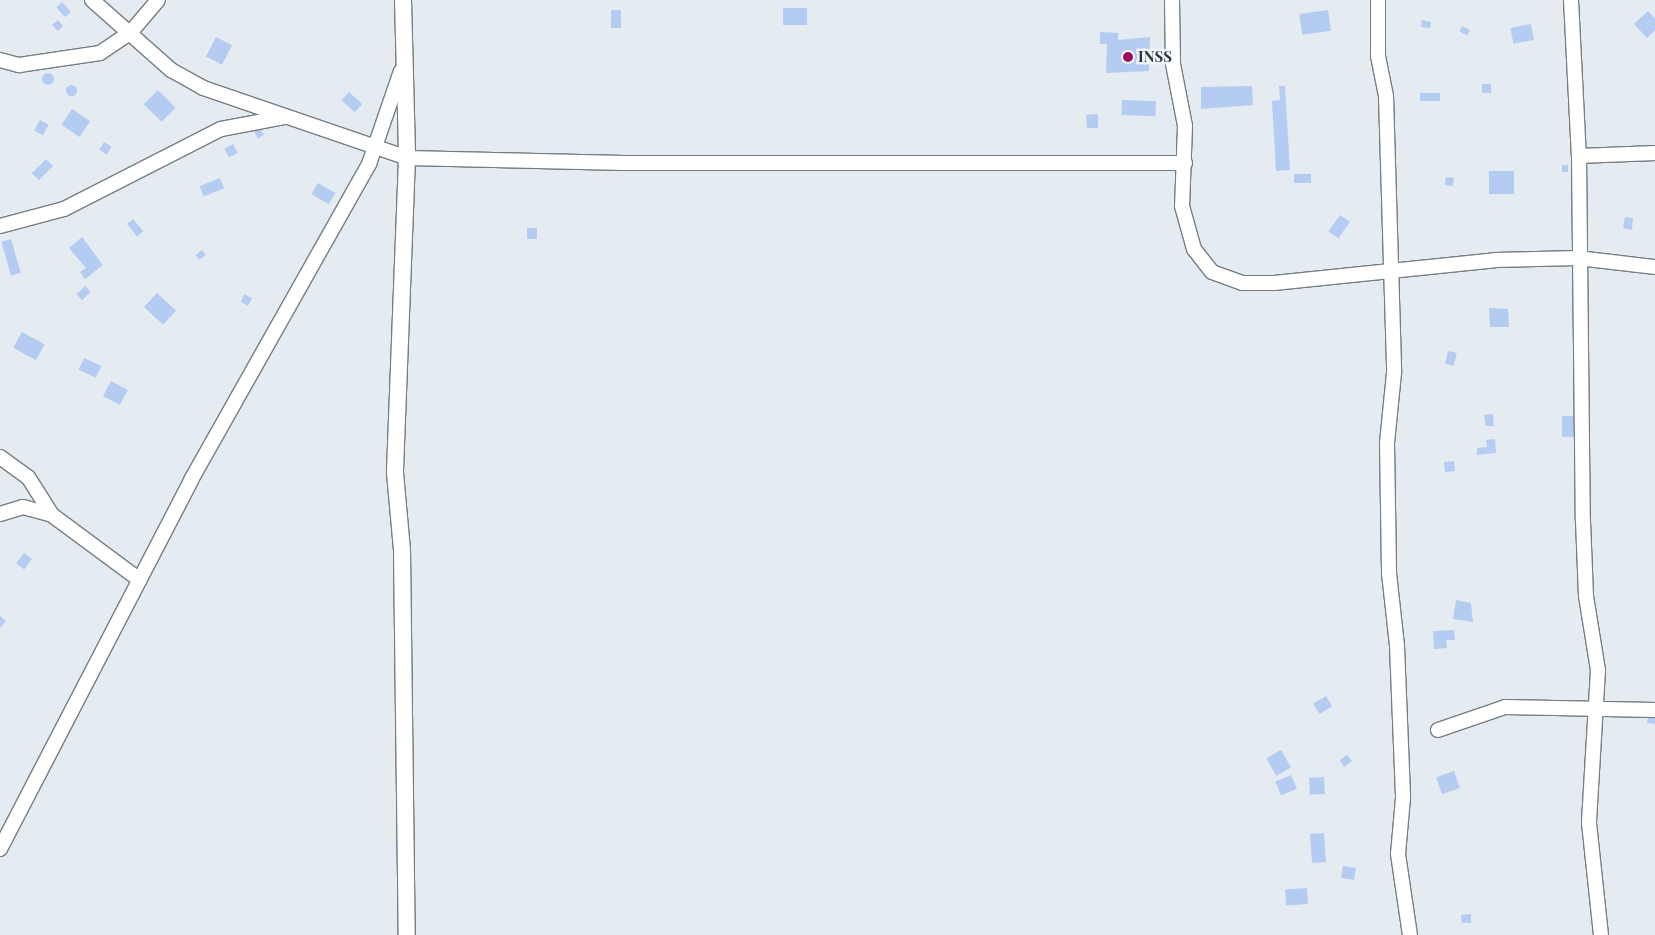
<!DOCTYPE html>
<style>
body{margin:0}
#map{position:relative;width:1655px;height:935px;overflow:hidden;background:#e4ecf1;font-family:"Playfair Display",serif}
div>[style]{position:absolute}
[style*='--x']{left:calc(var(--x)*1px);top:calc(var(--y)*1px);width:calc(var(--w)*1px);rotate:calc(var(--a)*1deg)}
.building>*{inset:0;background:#b4cbf2;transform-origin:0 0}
.round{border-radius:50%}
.roads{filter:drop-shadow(1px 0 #777e83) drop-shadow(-1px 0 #777e83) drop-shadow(0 1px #777e83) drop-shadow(0 -1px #777e83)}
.minor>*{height:14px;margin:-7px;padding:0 7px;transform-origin:7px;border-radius:7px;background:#fff}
.tertiary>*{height:16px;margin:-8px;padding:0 8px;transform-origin:8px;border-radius:8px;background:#fff}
.dots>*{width:14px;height:14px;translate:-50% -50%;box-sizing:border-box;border:2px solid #f1f9ff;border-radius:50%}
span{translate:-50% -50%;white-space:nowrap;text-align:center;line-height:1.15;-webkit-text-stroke:4.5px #f1f9ff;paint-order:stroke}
.poi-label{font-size:15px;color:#313436;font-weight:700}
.left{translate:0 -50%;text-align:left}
</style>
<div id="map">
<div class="building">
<i style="left:62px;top:2px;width:13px;height:8px;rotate:48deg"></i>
<i style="left:783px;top:8px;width:24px;height:17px"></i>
<i style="left:611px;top:10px;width:10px;height:18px"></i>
<i style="left:1328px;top:10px;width:21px;height:29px;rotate:82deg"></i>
<i style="clip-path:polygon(1648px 11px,1655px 19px,1655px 30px,1647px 38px,1634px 24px)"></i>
<i style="clip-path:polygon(58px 20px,63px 26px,58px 31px,52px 25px)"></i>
<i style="clip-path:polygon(1422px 20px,1431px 22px,1430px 28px,1421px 27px)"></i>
<i style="left:1531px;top:24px;width:16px;height:21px;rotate:79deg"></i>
<i style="left:1462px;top:26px;width:9px;height:6px;rotate:27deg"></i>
<i style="clip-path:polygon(1100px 32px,1118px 33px,1118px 40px,1150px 37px,1149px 71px,1106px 73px,1107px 44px,1100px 44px)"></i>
<i style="left:216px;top:37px;width:18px;height:22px;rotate:27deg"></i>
<i class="round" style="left:42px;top:73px;width:12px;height:12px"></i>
<i style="left:1482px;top:84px;width:9px;height:9px"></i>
<i class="round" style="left:65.5px;top:84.5px;width:11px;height:11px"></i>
<i style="clip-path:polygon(1252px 86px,1253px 105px,1201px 109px,1201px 87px)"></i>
<i style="clip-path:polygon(1279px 86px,1285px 86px,1290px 170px,1276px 171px,1272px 101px,1280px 100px)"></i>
<i style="left:158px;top:90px;width:25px;height:20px;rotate:45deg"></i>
<i style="left:349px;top:92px;width:18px;height:11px;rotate:43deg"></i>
<i style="left:1440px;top:93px;width:8px;height:20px;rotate:90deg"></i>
<i style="left:1122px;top:100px;width:34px;height:15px;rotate:2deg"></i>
<i style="left:72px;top:109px;width:22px;height:19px;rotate:34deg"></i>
<i style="clip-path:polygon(1098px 114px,1098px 128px,1087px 128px,1086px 115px)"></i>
<i style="left:40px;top:120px;width:10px;height:12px;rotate:29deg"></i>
<i style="left:260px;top:128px;width:8px;height:7px;rotate:60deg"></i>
<i style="left:104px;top:142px;width:9px;height:9px;rotate:32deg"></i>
<i style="left:233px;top:144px;width:10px;height:10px;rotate:61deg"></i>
<i style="left:46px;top:159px;width:10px;height:20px;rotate:45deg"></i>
<i style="left:1562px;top:165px;width:6px;height:7px"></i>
<i style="left:1489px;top:171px;width:25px;height:23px"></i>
<i style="left:1294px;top:174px;width:17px;height:9px"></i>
<i style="left:1446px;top:177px;width:8px;height:8px;rotate:7deg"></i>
<i style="left:220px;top:178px;width:11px;height:22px;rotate:68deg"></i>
<i style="left:318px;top:183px;width:20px;height:13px;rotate:30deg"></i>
<i style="left:1340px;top:215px;width:12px;height:20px;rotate:35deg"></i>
<i style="clip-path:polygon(1625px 217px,1633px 218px,1632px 230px,1623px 228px)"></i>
<i style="left:133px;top:219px;width:16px;height:8px;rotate:50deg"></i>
<i style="left:537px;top:228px;width:11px;height:10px;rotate:90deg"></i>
<i style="clip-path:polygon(82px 237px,103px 265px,85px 279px,80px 272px,86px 268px,69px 248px)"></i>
<i style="left:11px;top:239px;width:35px;height:10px;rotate:74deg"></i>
<i style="left:202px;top:250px;width:6px;height:8px;rotate:51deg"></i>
<i style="left:85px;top:286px;width:8px;height:12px;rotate:45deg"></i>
<i style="left:157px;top:293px;width:26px;height:19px;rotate:43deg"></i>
<i style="clip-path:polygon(244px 294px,252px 298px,248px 306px,241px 302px)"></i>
<i style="clip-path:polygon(1489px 308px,1508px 309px,1509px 327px,1490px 327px)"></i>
<i style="left:22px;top:332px;width:26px;height:18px;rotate:29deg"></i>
<i style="left:1448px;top:351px;width:9px;height:13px;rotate:13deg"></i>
<i style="left:84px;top:358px;width:19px;height:13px;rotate:25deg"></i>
<i style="left:111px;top:381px;width:19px;height:17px;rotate:28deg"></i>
<i style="clip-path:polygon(1493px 414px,1494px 426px,1486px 426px,1484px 415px)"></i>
<i style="left:1562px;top:416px;width:12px;height:21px"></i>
<i style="clip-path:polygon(1495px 439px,1496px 453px,1477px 455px,1477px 448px,1487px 447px,1486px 440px)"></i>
<i style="left:1454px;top:461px;width:10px;height:10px;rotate:84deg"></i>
<i style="left:24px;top:553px;width:10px;height:13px;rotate:37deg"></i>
<i style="clip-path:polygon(1456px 600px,1471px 603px,1473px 622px,1453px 619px)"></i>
<i style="clip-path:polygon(0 616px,6px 621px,0 628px)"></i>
<i style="clip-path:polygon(1454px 630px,1455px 640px,1446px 640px,1447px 648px,1434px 649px,1433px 631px)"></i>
<i style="left:1326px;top:696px;width:12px;height:15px;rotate:59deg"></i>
<i style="clip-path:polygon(1649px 713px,1655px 714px,1655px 724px,1647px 723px)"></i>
<i style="left:1281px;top:750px;width:20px;height:17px;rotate:60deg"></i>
<i style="clip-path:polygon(1347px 755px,1352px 761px,1344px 767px,1340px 760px)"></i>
<i style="left:1454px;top:771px;width:18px;height:19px;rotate:71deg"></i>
<i style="left:1291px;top:775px;width:15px;height:17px;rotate:67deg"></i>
<i style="left:1324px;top:777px;width:17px;height:15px;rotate:87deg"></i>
<i style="left:1324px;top:833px;width:29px;height:14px;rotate:86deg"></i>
<i style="left:1343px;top:866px;width:13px;height:12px;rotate:9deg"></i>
<i style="left:1307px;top:888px;width:16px;height:22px;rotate:86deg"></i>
<i style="clip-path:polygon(1471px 914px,1471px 923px,1462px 923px,1461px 915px)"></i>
</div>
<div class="roads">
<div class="minor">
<i style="--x:92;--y:0;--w:106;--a:41.5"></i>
<i style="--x:171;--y:70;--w:37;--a:29"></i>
<i style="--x:203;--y:88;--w:216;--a:18.9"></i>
<i style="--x:407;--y:158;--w:217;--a:1.3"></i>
<i style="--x:624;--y:163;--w:561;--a:0"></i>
<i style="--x:1172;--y:0;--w:64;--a:89.1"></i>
<i style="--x:1173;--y:64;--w:63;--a:79"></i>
<i style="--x:1185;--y:126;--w:80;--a:92.1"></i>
<i style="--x:1182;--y:206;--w:45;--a:74.4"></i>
<i style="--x:1194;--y:249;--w:29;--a:52"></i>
<i style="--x:1212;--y:272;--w:32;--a:20"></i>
<i style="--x:1242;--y:283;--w:32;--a:0"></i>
<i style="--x:1274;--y:283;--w:222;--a:-5.9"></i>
<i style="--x:1495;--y:260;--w:83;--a:-1.4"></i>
<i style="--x:1578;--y:258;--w:78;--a:6.7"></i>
<i style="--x:1378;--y:0;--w:56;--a:90"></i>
<i style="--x:1378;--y:56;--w:41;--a:78.7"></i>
<i style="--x:1386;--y:96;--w:277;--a:88.3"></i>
<i style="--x:1394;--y:373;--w:70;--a:95.7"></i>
<i style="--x:1387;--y:443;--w:130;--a:89.1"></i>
<i style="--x:1389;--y:573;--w:73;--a:83.7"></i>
<i style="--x:1397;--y:646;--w:152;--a:87.7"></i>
<i style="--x:1403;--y:798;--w:56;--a:95.1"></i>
<i style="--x:1398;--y:854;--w:82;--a:81.6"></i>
<i style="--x:1571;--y:0;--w:156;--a:87.1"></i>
<i style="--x:1579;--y:156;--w:365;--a:89.4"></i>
<i style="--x:1583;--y:521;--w:75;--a:87.7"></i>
<i style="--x:1586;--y:596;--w:75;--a:80.8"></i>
<i style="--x:1598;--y:670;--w:153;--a:93.4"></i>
<i style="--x:1589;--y:823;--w:113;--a:83.9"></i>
<i style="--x:0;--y:60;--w:20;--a:15"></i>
<i style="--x:19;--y:65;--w:82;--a:-8.4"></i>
<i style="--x:100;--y:53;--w:36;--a:-34"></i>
<i style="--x:130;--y:33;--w:43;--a:-49.7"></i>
<i style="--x:1579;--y:156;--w:76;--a:-2.3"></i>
<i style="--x:0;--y:226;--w:66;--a:-14.9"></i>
<i style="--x:64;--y:209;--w:176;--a:-27"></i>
<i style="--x:221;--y:129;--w:64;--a:-10.8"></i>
<i style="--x:0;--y:457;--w:34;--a:36"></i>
<i style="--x:28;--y:477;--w:45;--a:57.7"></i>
<i style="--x:0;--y:514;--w:24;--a:-17"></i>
<i style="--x:23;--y:507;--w:30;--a:15"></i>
<i style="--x:52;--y:515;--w:109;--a:36.5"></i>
<i style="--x:1438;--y:730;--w:71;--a:-18.9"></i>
<i style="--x:1505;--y:707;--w:150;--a:1.1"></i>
<i style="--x:0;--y:849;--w:416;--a:-62.6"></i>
<i style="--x:191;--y:480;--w:363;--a:-60.6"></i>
<i style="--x:369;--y:164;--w:98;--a:-71"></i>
</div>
<div class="tertiary">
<i style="--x:403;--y:0;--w:158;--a:88.5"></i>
<i style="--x:407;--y:158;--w:315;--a:92.2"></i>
<i style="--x:395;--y:473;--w:77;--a:84.8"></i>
<i style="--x:402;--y:550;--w:385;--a:89.3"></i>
</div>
</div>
<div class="dots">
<i style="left:1128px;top:57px;background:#9c0d5c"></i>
</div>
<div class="poi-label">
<span class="left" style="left:1138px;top:57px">INSS</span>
</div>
</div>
